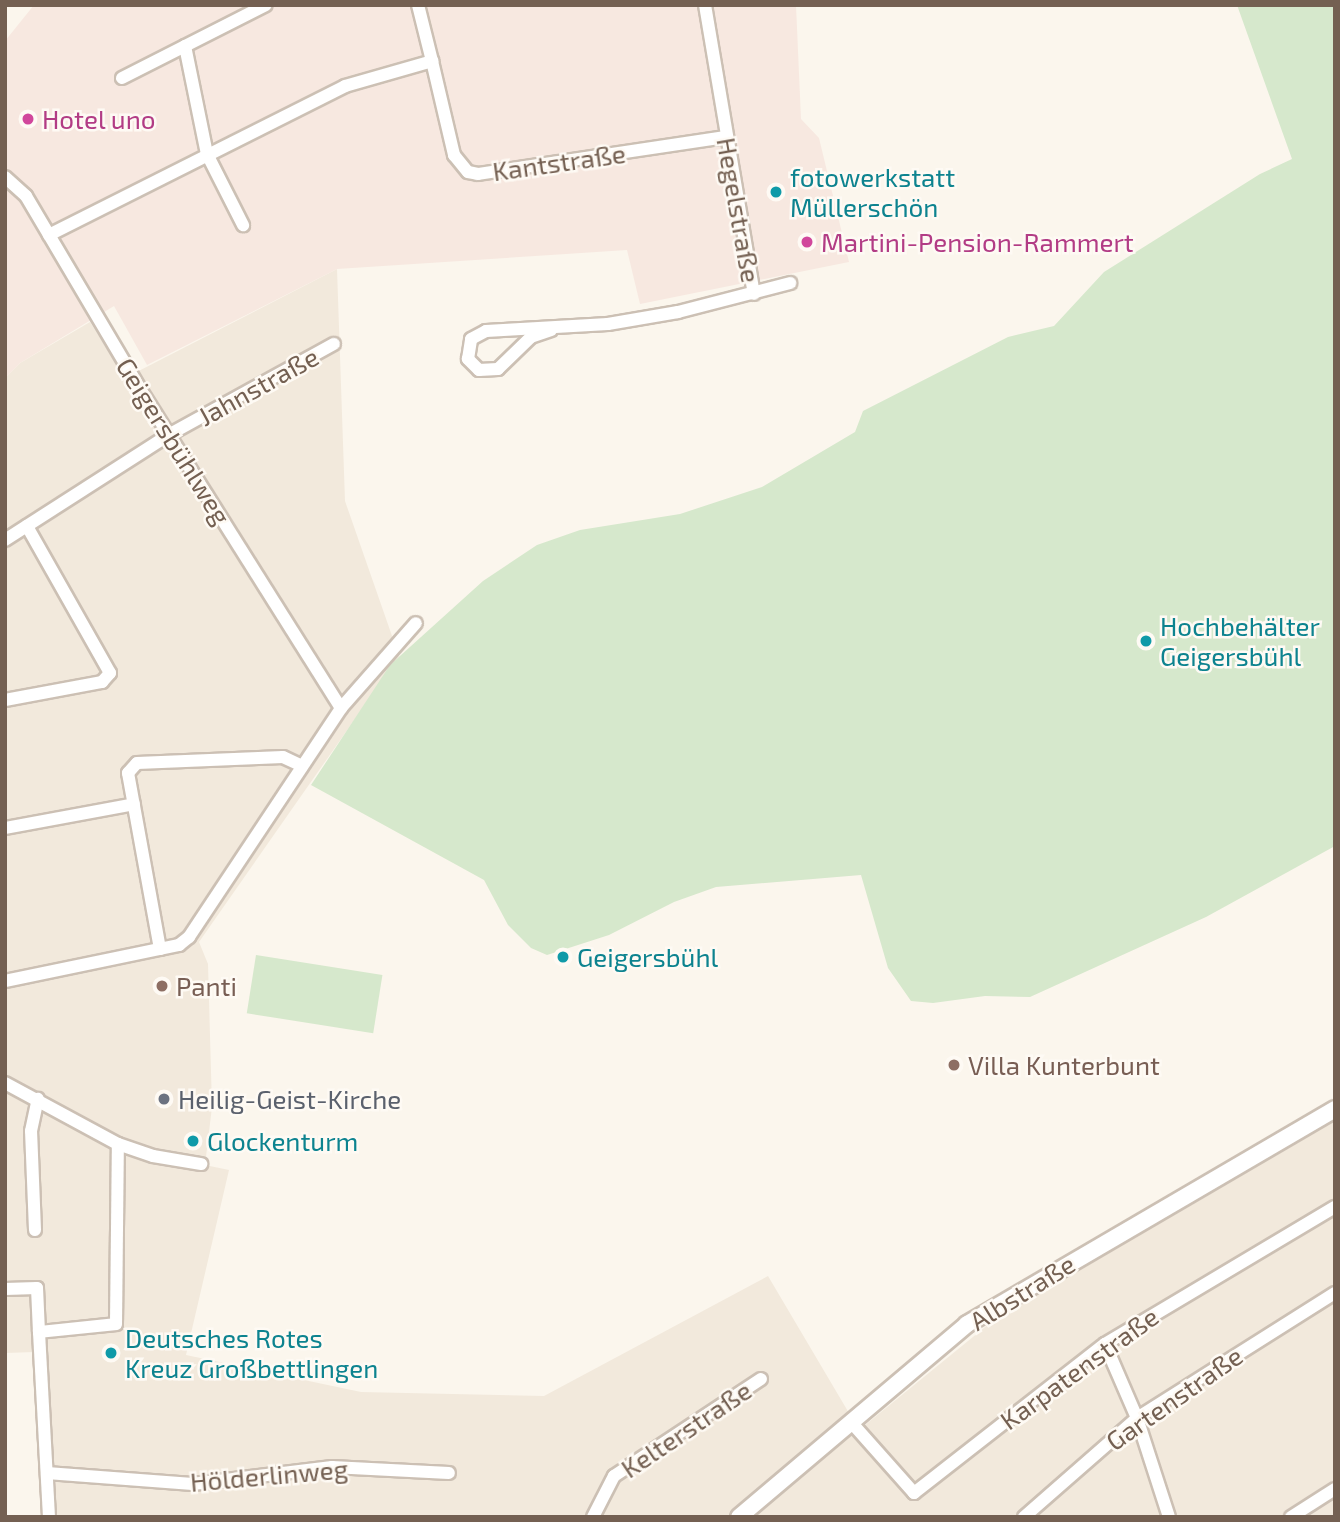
<!DOCTYPE html>
<meta charset="utf-8">
<style>
body{margin:0}
#map{position:relative;width:1340px;height:1522px;overflow:hidden;background:#fbf6ed;font-family:"Exo 2",sans-serif}
div>[style]{position:absolute}
[style*='--x']{left:calc(var(--x)*1px);top:calc(var(--y)*1px);width:calc(var(--w)*1px);rotate:calc(var(--a)*1deg)}
.residential>*{inset:0;background:#f2e9dc}
.commercial>*{inset:0;background:#f7e8e0}
.green>*{inset:0;background:#d6e8cc;transform-origin:0 0}
.roads{filter:drop-shadow(2px 0 #ccc0b4) drop-shadow(-2px 0 #ccc0b4) drop-shadow(0 2px #ccc0b4) drop-shadow(0 -2px #ccc0b4)}
.minor>*{height:12px;margin:-6px;padding:0 6px;transform-origin:6px;border-radius:6px;background:#fff}
.tertiary>*{height:16px;margin:-8px;padding:0 8px;transform-origin:8px;border-radius:8px;background:#fff}
.dots>*{width:19px;height:19px;translate:-50% -50%;box-sizing:border-box;border:4px solid #fefaf4;border-radius:50%}
span{translate:-50% -50%;white-space:nowrap;text-align:center;line-height:1.15;-webkit-text-stroke:5px #fefaf4;paint-order:stroke}
.hotel-label{font-size:26px;color:#b23c85}
.left{translate:0 -50%;text-align:left}
.street-label{font-size:26px;color:#746052}
.culture-label{font-size:26px;color:#0d838f}
.education-label{font-size:26px;color:#785e54}
.worship-label{font-size:26px;color:#5b616d}
.frame{position:absolute;inset:0;border:7px solid #746052;pointer-events:none}
</style>
<div id="map">
<div class="residential">
<i style="clip-path:polygon(337px 269px,345px 501px,399px 656px,199px 942px,208px 964px,212px 1107px,205px 1165px,229px 1170px,186px 1355px,361px 1392px,544px 1396px,768px 1276px,859px 1430px,1006px 1310px,1335px 1119px,1335px 1517px,41px 1517px,35px 1352px,5px 1353px,5px 378px,20px 363px,90px 322px,125px 378px)"></i>
</div>
<div class="commercial">
<i style="clip-path:polygon(34px 5px,796px 5px,801px 119px,819px 138px,849px 262px,640px 304px,627px 250px,337px 269px,147px 365px,114px 306px,20px 363px,5px 378px,5px 41px)"></i>
</div>
<div class="green">
<i style="clip-path:polygon(1237px 5px,1335px 5px,1335px 846px,1206px 917px,1030px 997px,985px 996px,933px 1003px,911px 1001px,888px 968px,861px 875px,716px 887px,674px 902px,609px 935px,547px 955px,531px 948px,508px 925px,484px 880px,311px 785px,390px 665px,483px 581px,537px 545px,580px 530px,680px 514px,762px 487px,855px 432px,863px 411px,1008px 337px,1054px 326px,1104px 272px,1260px 174px,1292px 159px)"></i>
<i style="left:256px;top:955px;width:128px;height:59px;rotate:9deg"></i>
</div>
<div class="roads">
<div class="minor">
<i style="--x:705;--y:5;--w:293;--a:80.4"></i>
<i style="--x:185;--y:46;--w:110;--a:78.5"></i>
<i style="--x:207;--y:154;--w:80;--a:63.1"></i>
<i style="--x:432;--y:61;--w:97;--a:76.8"></i>
<i style="--x:454;--y:155;--w:22;--a:51"></i>
<i style="--x:468;--y:172;--w:10;--a:11"></i>
<i style="--x:478;--y:174;--w:251;--a:-8.5"></i>
<i style="--x:122;--y:78;--w:161;--a:-26.9"></i>
<i style="--x:5;--y:177;--w:28;--a:42"></i>
<i style="--x:26;--y:196;--w:224;--a:59.4"></i>
<i style="--x:140;--y:389;--w:377;--a:57.8"></i>
<i style="--x:49;--y:235;--w:331;--a:-26.7"></i>
<i style="--x:345;--y:86;--w:91;--a:-16"></i>
<i style="--x:432;--y:61;--w:58;--a:-104"></i>
<i style="--x:551;--y:330;--w:21;--a:161"></i>
<i style="--x:531;--y:337;--w:46;--a:135.9"></i>
<i style="--x:498;--y:369;--w:19;--a:177"></i>
<i style="--x:479;--y:370;--w:16;--a:-135"></i>
<i style="--x:468;--y:359;--w:20;--a:-81"></i>
<i style="--x:471;--y:339;--w:17;--a:-28"></i>
<i style="--x:486;--y:331;--w:122;--a:-3.3"></i>
<i style="--x:608;--y:324;--w:71;--a:-9.7"></i>
<i style="--x:678;--y:312;--w:116;--a:-14.5"></i>
<i style="--x:5;--y:540;--w:196;--a:-32.7"></i>
<i style="--x:170;--y:434;--w:187;--a:-28.8"></i>
<i style="--x:5;--y:700;--w:99;--a:-10.5"></i>
<i style="--x:102;--y:682;--w:12;--a:-48"></i>
<i style="--x:110;--y:673;--w:169;--a:-119.5"></i>
<i style="--x:5;--y:828;--w:131;--a:-10.5"></i>
<i style="--x:160;--y:949;--w:179;--a:-100.3"></i>
<i style="--x:128;--y:773;--w:13;--a:-48"></i>
<i style="--x:137;--y:763;--w:146;--a:-2.4"></i>
<i style="--x:283;--y:757;--w:21;--a:25"></i>
<i style="--x:5;--y:981;--w:178;--a:-11.7"></i>
<i style="--x:179;--y:945;--w:13;--a:-39"></i>
<i style="--x:189;--y:937;--w:275;--a:-56.4"></i>
<i style="--x:341;--y:708;--w:113;--a:-48.6"></i>
<i style="--x:5;--y:1083;--w:128;--a:28.4"></i>
<i style="--x:118;--y:1144;--w:37;--a:19"></i>
<i style="--x:153;--y:1156;--w:49;--a:9.5"></i>
<i style="--x:35;--y:1230;--w:99;--a:-92.3"></i>
<i style="--x:31;--y:1131;--w:33;--a:-78"></i>
<i style="--x:5;--y:1289;--w:32;--a:-2"></i>
<i style="--x:37;--y:1288;--w:44;--a:87.4"></i>
<i style="--x:1105;--y:1344;--w:81;--a:66.6"></i>
<i style="--x:1137;--y:1418;--w:104;--a:72.1"></i>
<i style="--x:851;--y:1422;--w:95;--a:48.4"></i>
<i style="--x:914;--y:1493;--w:242;--a:-38"></i>
<i style="--x:1105;--y:1344;--w:268;--a:-30.8"></i>
<i style="--x:47;--y:1473;--w:146;--a:4.3"></i>
<i style="--x:193;--y:1484;--w:140;--a:-7"></i>
<i style="--x:332;--y:1467;--w:117;--a:2.9"></i>
<i style="--x:49;--y:1517;--w:185;--a:-93.1"></i>
<i style="--x:39;--y:1332;--w:77;--a:-5.9"></i>
<i style="--x:116;--y:1324;--w:180;--a:-89.4"></i>
<i style="--x:593;--y:1517;--w:46;--a:-62.9"></i>
<i style="--x:614;--y:1476;--w:176;--a:-33.4"></i>
<i style="--x:1024;--y:1517;--w:150;--a:-41.2"></i>
<i style="--x:1137;--y:1418;--w:234;--a:-32.3"></i>
<i style="--x:1291;--y:1517;--w:52;--a:-32.5"></i>
</div>
<div class="tertiary">
<i style="--x:739;--y:1517;--w:299;--a:-40.2"></i>
<i style="--x:967;--y:1324;--w:426;--a:-30.3"></i>
</div>
</div>
<div class="dots">
<i style="left:28px;top:119px;background:#d1479c"></i>
<i style="left:776px;top:192px;background:#0f9aa8"></i>
<i style="left:807px;top:242px;background:#d1479c"></i>
<i style="left:1146px;top:641px;background:#0f9aa8"></i>
<i style="left:563px;top:957px;background:#0f9aa8"></i>
<i style="left:162px;top:986px;background:#8d6e63"></i>
<i style="left:954px;top:1065px;background:#8d6e63"></i>
<i style="left:164px;top:1099px;background:#6b7280"></i>
<i style="left:193px;top:1141px;background:#0f9aa8"></i>
<i style="left:111px;top:1353px;background:#0f9aa8"></i>
</div>
<div class="hotel-label">
<span class="left" style="left:42px;top:119px">Hotel uno</span>
<span class="left" style="left:821px;top:242px">Martini-Pension-Rammert</span>
</div>
<div class="street-label">
<span style="left:559px;top:162px;rotate:-8deg">Kantstraße</span>
<span style="left:739px;top:210px;rotate:80deg">Hegelstraße</span>
<span style="left:258px;top:386px;rotate:-29deg">Jahnstraße</span>
<span style="left:174px;top:441px;rotate:58deg">Geigersbühlweg</span>
<span style="left:1022px;top:1292px;rotate:-32deg">Albstraße</span>
<span style="left:1079px;top:1368px;rotate:-36deg">Karpatenstraße</span>
<span style="left:1174px;top:1398px;rotate:-35deg">Gartenstraße</span>
<span style="left:686px;top:1429px;rotate:-34deg">Kelterstraße</span>
<span style="left:269px;top:1475px;rotate:-5deg">Hölderlinweg</span>
</div>
<div class="culture-label">
<span class="left" style="left:790px;top:192px">fotowerkstatt<br>Müllerschön</span>
<span class="left" style="left:1160px;top:641px">Hochbehälter<br>Geigersbühl</span>
<span class="left" style="left:577px;top:957px">Geigersbühl</span>
<span class="left" style="left:207px;top:1141px">Glockenturm</span>
<span class="left" style="left:125px;top:1353px">Deutsches Rotes<br>Kreuz Großbettlingen</span>
</div>
<div class="education-label">
<span class="left" style="left:176px;top:986px">Panti</span>
<span class="left" style="left:968px;top:1065px">Villa Kunterbunt</span>
</div>
<div class="worship-label">
<span class="left" style="left:178px;top:1099px">Heilig-Geist-Kirche</span>
</div>
<div class="frame"></div>
</div>
